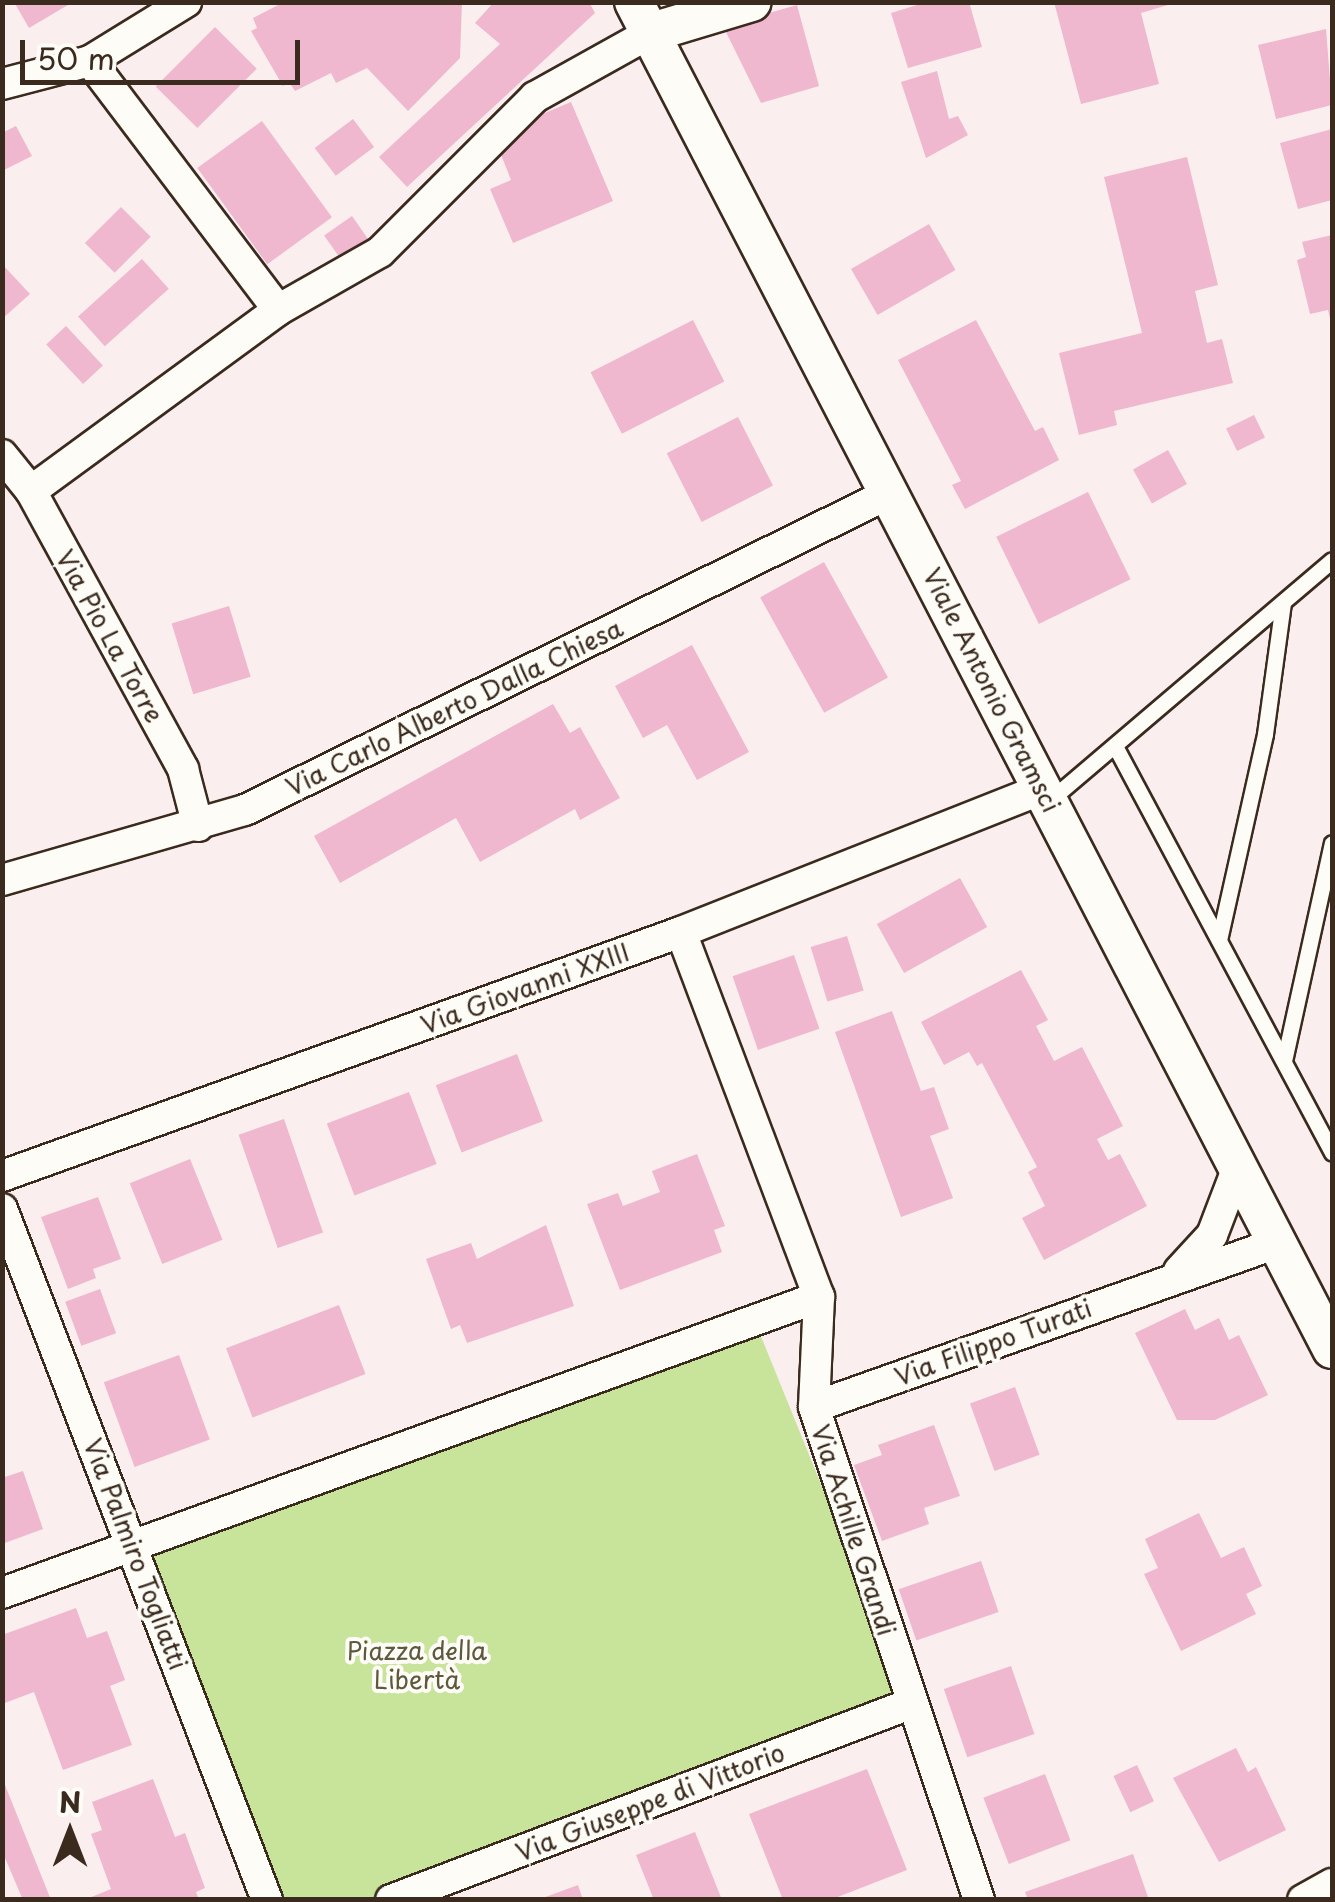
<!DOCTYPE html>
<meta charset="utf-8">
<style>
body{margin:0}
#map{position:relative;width:1335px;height:1902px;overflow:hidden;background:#faeeef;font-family:"Playpen Sans",sans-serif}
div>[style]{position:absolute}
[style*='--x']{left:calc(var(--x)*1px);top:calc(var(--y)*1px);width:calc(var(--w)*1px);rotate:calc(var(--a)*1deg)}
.green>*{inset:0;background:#c8e49b}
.building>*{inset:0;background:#efb8cf;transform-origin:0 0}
.roads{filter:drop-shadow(2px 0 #3b2a1e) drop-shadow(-2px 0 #3b2a1e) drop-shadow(0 2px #3b2a1e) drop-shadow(0 -2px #3b2a1e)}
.service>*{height:15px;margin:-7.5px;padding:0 7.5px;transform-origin:7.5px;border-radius:7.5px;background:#fdfcf7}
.minor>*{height:30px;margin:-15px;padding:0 15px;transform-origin:15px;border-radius:15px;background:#fdfcf7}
.tertiary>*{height:38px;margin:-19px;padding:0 19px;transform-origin:19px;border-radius:19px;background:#fdfcf7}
span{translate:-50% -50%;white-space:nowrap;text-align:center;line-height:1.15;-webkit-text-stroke:8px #fdfcf7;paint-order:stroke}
.street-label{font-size:25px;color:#3b2a1e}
.park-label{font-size:25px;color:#5e583d}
.frame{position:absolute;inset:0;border:5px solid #3b2a1e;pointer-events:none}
.north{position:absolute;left:20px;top:1782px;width:100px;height:100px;-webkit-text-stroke:8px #fdfcf7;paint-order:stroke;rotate:0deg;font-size:28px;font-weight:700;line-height:40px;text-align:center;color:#3b2a1e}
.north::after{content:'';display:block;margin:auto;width:35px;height:45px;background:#3b2a1e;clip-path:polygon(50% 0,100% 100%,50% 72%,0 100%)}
.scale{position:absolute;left:20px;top:40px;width:280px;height:45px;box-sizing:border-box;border:5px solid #3b2a1e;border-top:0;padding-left:12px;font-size:30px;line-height:35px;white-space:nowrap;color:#3b2a1e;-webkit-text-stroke:8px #fdfcf7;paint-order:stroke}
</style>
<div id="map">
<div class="green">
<i style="clip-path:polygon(754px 1319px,910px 1704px,392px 1899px,267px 1899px,134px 1545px)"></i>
</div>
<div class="building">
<i style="clip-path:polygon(14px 2px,73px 2px,29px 28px)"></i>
<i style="clip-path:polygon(284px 2px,462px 2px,460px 58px,408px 111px,367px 68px,336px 83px,331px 73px,295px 91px,289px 82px,283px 86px,251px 31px,257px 28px,253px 18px)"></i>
<i style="clip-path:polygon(494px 2px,589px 2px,595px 13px,407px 187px,379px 157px,500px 44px,475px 23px)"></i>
<i style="clip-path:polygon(927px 2px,969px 2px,982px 47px,908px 68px,891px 13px)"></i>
<i style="clip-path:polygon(1054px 2px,1178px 2px,1141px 13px,1159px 84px,1081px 104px)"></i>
<i style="clip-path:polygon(797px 5px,819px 86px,761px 103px,723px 26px)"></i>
<i style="left:215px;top:27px;width:59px;height:84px;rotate:45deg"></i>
<i style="clip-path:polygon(1326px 29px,1332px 105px,1276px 119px,1258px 45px)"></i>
<i style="clip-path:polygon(937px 71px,949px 119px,958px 116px,968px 135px,926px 158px,901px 82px)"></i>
<i style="clip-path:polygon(571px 102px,613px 201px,513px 243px,490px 189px,511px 180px,498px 147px,521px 137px,516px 125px)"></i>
<i style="left:353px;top:119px;width:35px;height:48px;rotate:53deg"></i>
<i style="left:262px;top:121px;width:119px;height:80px;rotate:54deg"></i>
<i style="clip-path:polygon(16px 126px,32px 156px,2px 171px,2px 133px)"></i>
<i style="clip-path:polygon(1332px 129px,1332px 200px,1298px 209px,1280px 143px)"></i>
<i style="clip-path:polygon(1187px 157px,1218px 285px,1195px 291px,1207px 343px,1222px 339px,1233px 383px,1114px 411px,1117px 425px,1079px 435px,1059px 353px,1142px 333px,1104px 177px)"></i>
<i style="left:121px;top:207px;width:42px;height:51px;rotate:45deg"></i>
<i style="left:352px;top:216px;width:28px;height:34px;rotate:55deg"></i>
<i style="left:929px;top:224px;width:53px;height:90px;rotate:60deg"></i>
<i style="clip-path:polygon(1332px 235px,1332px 323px,1331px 323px,1328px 310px,1310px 314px,1297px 260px,1306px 257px,1302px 242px)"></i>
<i style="left:142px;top:259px;width:40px;height:86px;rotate:48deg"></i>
<i style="clip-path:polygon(2px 264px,30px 294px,2px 319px)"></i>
<i style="left:693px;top:320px;width:69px;height:115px;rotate:63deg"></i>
<i style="clip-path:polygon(976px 320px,1035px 431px,1043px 427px,1059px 460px,965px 509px,952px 485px,961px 481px,898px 360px)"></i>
<i style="left:66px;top:326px;width:54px;height:27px;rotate:47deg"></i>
<i style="left:1254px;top:415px;width:25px;height:31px;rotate:64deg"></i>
<i style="left:738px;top:417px;width:77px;height:80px;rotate:63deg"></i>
<i style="left:1168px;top:450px;width:39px;height:40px;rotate:61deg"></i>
<i style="left:1088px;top:492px;width:97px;height:102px;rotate:64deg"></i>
<i style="left:824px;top:562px;width:132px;height:73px;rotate:61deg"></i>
<i style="left:229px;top:606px;width:74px;height:60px;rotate:73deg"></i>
<i style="clip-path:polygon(692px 645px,749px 752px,697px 780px,667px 725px,643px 738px,615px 686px)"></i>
<i style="clip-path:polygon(553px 704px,570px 733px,580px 727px,620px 798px,580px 820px,575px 809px,480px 862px,456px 818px,340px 883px,314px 836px)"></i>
<i style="left:960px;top:878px;width:56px;height:95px;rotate:61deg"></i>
<i style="left:847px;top:936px;width:57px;height:38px;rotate:73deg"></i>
<i style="left:794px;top:955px;width:78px;height:65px;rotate:71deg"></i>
<i style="clip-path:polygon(1021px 970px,1048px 1020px,1036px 1026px,1054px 1061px,1082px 1047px,1123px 1126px,1097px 1139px,1108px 1160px,1120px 1154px,1147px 1206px,1044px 1260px,1022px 1218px,1045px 1206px,1028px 1172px,1037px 1167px,982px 1063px,977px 1066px,969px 1052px,944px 1065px,921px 1022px)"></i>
<i style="clip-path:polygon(892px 1011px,921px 1091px,934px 1087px,949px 1129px,930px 1136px,953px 1198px,901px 1217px,835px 1032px)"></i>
<i style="left:517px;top:1054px;width:72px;height:87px;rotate:69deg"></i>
<i style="left:409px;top:1092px;width:77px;height:88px;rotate:69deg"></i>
<i style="left:284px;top:1119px;width:120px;height:48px;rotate:71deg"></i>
<i style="clip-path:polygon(697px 1154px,725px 1226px,714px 1230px,722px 1252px,620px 1290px,587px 1204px,618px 1193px,623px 1206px,660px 1192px,652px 1171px)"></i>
<i style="left:190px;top:1159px;width:87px;height:65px;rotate:68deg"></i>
<i style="clip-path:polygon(98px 1197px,121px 1259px,93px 1269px,96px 1278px,68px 1289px,41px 1217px)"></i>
<i style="clip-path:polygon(546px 1225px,574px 1306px,467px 1343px,460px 1325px,451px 1329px,426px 1259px,471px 1243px,477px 1259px)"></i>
<i style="left:100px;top:1289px;width:47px;height:37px;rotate:70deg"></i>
<i style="left:339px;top:1305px;width:74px;height:121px;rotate:69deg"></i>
<i style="clip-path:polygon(1185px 1309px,1195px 1330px,1219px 1318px,1229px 1340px,1239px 1335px,1268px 1395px,1215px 1420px,1177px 1420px,1135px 1333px)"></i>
<i style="left:179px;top:1355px;width:90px;height:80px;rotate:70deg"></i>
<i style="left:1015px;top:1387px;width:72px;height:48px;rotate:70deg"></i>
<i style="clip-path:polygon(934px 1425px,960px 1496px,924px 1508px,929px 1524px,882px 1541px,854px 1465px,882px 1455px,878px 1445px)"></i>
<i style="clip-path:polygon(23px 1471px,43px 1529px,2px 1544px,2px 1478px)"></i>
<i style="clip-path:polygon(1199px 1513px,1221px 1558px,1244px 1547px,1262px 1586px,1246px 1594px,1256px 1614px,1181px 1651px,1144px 1574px,1158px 1568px,1145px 1539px)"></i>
<i style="left:981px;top:1561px;width:54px;height:87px;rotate:71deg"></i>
<i style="clip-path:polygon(76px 1608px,87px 1638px,107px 1631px,125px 1680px,110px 1686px,132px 1745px,63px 1770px,34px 1692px,2px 1704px,2px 1635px)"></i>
<i style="left:1011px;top:1666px;width:72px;height:71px;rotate:71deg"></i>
<i style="clip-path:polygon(1236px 1748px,1248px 1772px,1256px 1767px,1286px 1830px,1219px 1862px,1173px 1778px)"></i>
<i style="left:1137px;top:1765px;width:40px;height:26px;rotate:65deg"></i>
<i style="clip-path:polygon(867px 1769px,907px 1870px,830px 1900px,783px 1900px,749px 1814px)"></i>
<i style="left:1045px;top:1774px;width:71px;height:66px;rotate:69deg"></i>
<i style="clip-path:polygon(153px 1779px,175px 1837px,185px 1833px,205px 1888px,196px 1892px,199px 1900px,84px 1900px,111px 1889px,91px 1834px,102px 1830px,92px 1802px)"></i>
<i style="clip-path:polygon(3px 1780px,51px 1900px,23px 1900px,2px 1851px)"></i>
<i style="clip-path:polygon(695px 1832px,722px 1900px,654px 1900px,636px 1855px)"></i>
<i style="clip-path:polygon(1133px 1854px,1149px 1900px,1028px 1900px,1025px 1892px)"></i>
<i style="clip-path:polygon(578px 1885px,583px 1900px,540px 1900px,540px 1899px)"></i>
</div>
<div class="roads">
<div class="service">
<i style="--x:1115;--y:746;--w:461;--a:61.9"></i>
<i style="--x:1050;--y:800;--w:370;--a:-40.4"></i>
<i style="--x:1219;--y:940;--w:211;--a:-77.4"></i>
<i style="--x:1265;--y:734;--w:132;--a:-82.2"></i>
<i style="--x:1284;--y:1061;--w:223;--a:-77.6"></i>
</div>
<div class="minor">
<i style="--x:90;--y:61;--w:312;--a:52.9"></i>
<i style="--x:2;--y:84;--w:91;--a:-14.6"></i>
<i style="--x:90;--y:61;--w:113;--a:-31.6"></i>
<i style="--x:2;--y:455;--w:46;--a:51.1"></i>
<i style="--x:31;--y:491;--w:317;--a:61.3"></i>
<i style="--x:183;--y:769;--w:59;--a:75.3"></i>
<i style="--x:31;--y:491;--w:306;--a:-36.2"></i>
<i style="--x:278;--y:310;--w:117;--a:-29.6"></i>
<i style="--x:380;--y:252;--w:219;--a:-45"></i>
<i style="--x:535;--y:97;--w:134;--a:-29.1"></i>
<i style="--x:2;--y:880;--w:253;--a:-16.1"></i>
<i style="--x:245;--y:810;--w:719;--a:-26.17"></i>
<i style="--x:681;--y:932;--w:390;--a:69.3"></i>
<i style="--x:819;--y:1297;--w:110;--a:92.6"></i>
<i style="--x:814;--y:1407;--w:520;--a:71.5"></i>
<i style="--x:2;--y:1176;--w:722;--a:-19.77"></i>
<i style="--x:681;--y:932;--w:389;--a:-21.6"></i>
<i style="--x:2;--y:1209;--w:740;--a:69.02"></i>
<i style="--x:1179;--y:1271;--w:49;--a:-47.5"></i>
<i style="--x:1212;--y:1235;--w:73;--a:-69.1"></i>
<i style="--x:814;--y:1407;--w:491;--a:-19.5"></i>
<i style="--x:2;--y:1593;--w:869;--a:-19.92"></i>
<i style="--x:391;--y:1900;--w:555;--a:-20.69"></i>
<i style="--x:1303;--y:1900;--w:33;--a:-29"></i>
</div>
<div class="tertiary">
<i style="--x:634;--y:2;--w:1517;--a:62.61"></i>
<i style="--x:652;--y:32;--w:104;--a:-16.7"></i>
</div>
</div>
<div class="street-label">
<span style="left:110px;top:636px;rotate:61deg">Via Pio La Torre</span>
<span style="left:992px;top:690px;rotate:63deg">Viale Antonio Gramsci</span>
<span style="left:454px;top:707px;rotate:-26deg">Via Carlo Alberto Dalla Chiesa</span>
<span style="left:525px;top:988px;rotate:-20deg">Via Giovanni XXIII</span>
<span style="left:993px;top:1342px;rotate:-20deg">Via Filippo Turati</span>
<span style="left:854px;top:1530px;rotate:72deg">Via Achille Grandi</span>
<span style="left:136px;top:1554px;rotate:69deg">Via Palmiro Togliatti</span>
<span style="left:650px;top:1802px;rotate:-21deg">Via Giuseppe di Vittorio</span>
</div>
<div class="park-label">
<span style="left:417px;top:1665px">Piazza della<br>Libertà</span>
</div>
<div class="frame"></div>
<div class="north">N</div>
<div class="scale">50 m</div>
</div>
